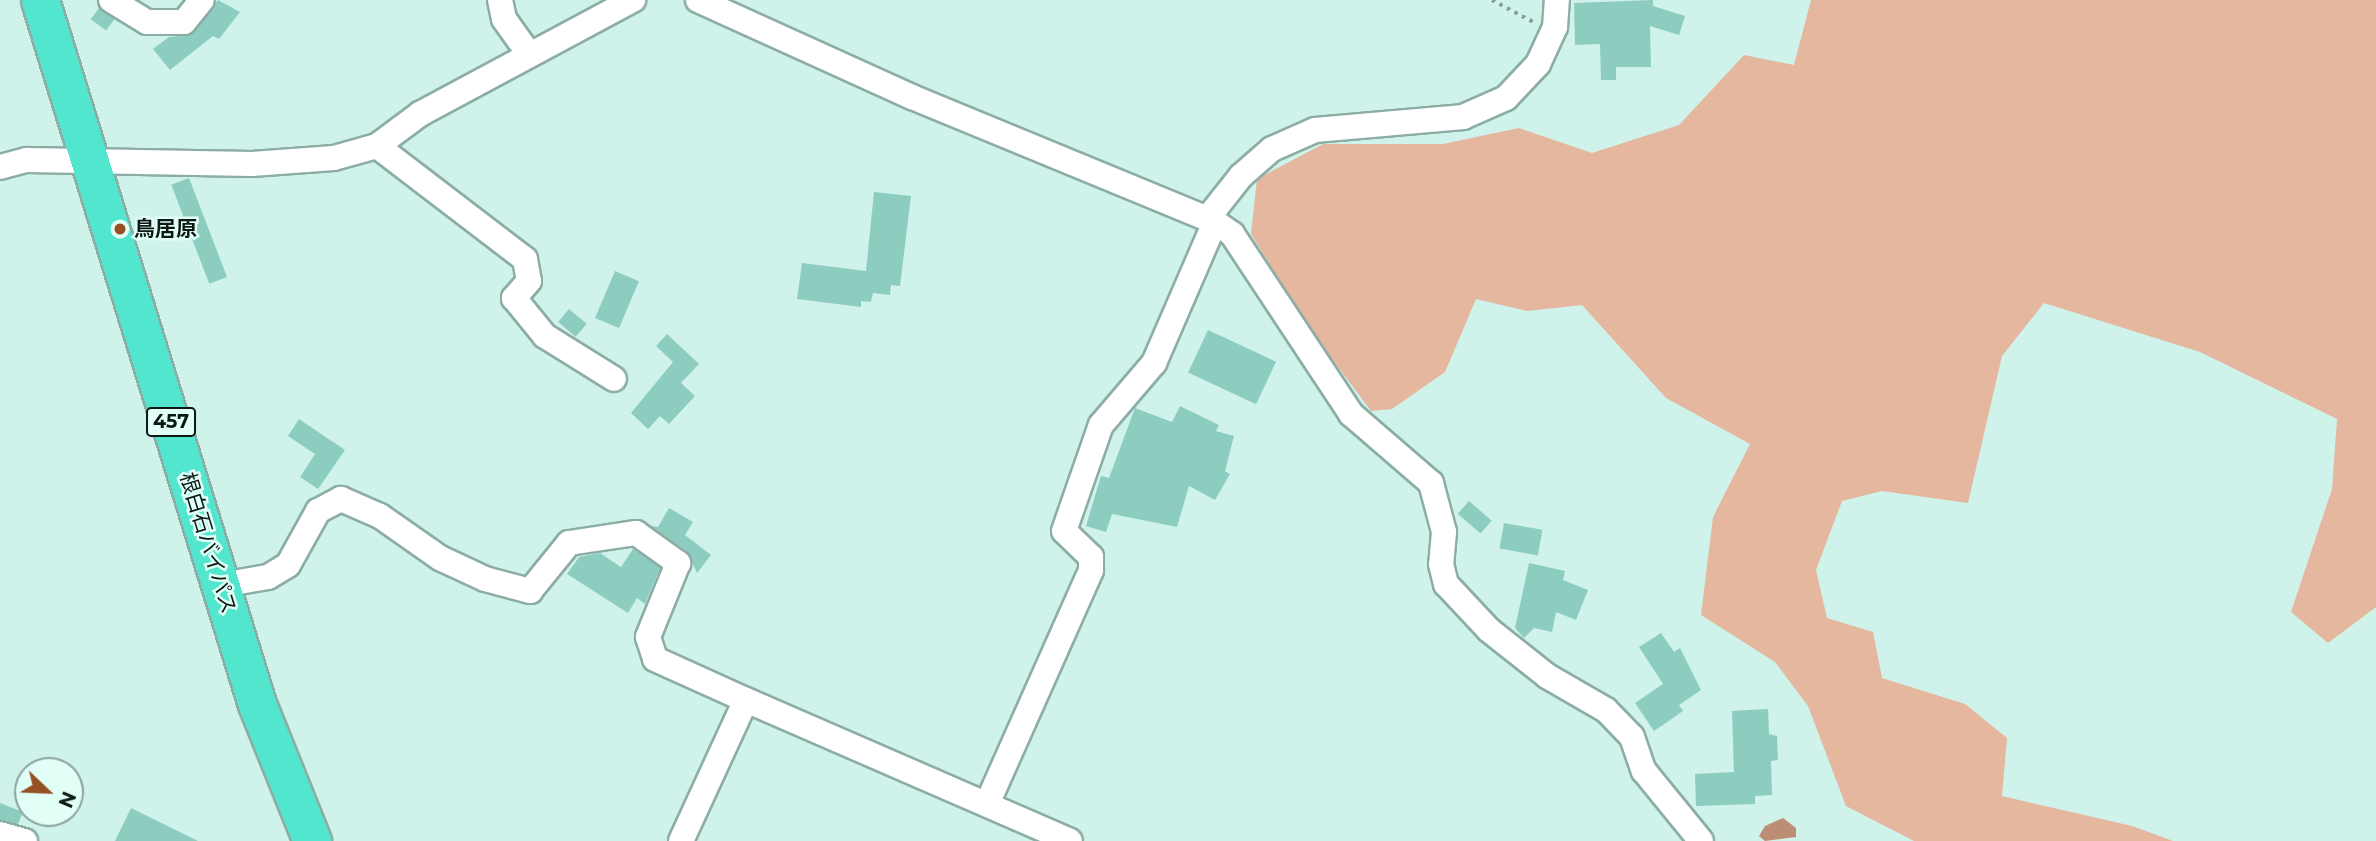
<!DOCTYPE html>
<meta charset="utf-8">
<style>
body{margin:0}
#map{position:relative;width:2376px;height:841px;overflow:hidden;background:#cff2ea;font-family:Montserrat,"Noto Sans JP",sans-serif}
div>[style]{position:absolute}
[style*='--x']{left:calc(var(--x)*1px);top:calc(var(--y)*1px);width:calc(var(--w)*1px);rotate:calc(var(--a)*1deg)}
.green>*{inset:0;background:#e5b79e}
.water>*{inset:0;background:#bb8d72}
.building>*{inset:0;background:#8dcdc0;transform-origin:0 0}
.path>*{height:3.5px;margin-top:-1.75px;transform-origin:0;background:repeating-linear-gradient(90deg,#86a19b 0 3.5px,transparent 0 8.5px)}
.roads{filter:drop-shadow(2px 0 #8cada6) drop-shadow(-2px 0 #8cada6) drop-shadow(0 2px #8cada6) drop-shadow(0 -2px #8cada6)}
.minor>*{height:24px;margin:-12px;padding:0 12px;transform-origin:12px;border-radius:12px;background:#fff}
.highway>*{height:37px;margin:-18.5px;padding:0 18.5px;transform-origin:18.5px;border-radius:18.5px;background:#53e6ce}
.dots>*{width:19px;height:19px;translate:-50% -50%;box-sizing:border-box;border:4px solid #e1fef7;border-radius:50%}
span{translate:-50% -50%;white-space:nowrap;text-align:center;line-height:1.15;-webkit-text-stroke:5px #e1fef7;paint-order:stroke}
.shield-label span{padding:2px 5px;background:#e1fef7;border:2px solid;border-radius:5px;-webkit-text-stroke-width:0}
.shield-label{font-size:19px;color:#0b1815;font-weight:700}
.poi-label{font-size:21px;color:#0b1815;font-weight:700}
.left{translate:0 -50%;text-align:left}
.street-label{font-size:21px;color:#0b1815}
.north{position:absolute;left:14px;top:757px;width:70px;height:70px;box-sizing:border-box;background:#e1fef7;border:2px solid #8ba29d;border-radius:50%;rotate:113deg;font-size:19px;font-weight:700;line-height:28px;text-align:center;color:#0b1815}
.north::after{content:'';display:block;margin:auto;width:24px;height:32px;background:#955024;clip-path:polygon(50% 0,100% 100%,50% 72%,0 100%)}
</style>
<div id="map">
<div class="green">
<i style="clip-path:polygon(1811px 0,2376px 0,2376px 607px,2328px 643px,2291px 612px,2332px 489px,2337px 419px,2200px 352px,2044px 303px,2002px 356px,1968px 503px,1882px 491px,1842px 501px,1816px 570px,1827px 618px,1873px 632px,1882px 678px,1965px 704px,2007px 738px,2002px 796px,2132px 826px,2173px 841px,1914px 841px,1846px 806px,1808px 706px,1775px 662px,1701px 615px,1713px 517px,1750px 444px,1666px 398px,1582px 305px,1527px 311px,1476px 299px,1445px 372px,1392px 409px,1371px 411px,1306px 324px,1251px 234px,1257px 179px,1323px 144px,1443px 144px,1519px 128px,1592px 153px,1679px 125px,1744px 55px,1794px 65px)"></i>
</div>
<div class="water">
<i style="clip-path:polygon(1783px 818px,1796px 828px,1796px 837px,1765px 841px,1759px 836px,1765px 826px)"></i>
</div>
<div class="building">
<i style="clip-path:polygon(218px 0,240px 12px,219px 39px,213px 36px,170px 70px,153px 49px,169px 37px,191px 35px)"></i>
<i style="clip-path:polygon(1653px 0,1653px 6px,1685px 16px,1679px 35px,1650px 26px,1651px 67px,1616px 67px,1616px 80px,1601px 80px,1600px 44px,1575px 45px,1574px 3px)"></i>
<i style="left:99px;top:8px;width:19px;height:14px;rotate:36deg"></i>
<i style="left:189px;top:178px;width:106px;height:19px;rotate:69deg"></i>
<i style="clip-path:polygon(874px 192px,911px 196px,900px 286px,891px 285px,890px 295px,873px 293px,871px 302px,861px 301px,861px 307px,797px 299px,802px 263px,866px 271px)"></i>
<i style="left:615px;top:271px;width:26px;height:51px;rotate:23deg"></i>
<i style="left:569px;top:309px;width:23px;height:17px;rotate:40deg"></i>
<i style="left:1208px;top:330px;width:75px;height:47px;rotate:25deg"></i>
<i style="clip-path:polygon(667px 334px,699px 364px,681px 383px,695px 396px,669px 424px,660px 416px,648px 429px,631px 413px,673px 362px,656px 346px)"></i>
<i style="clip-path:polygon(1180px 406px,1219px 425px,1216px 431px,1234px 436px,1225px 471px,1230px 474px,1215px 500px,1189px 486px,1177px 527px,1112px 514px,1106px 532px,1086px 526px,1101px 476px,1109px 478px,1135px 408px,1172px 422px)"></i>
<i style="clip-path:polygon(299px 419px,345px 450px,318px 489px,300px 477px,315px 454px,288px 436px)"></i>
<i style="left:1469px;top:501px;width:30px;height:17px;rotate:41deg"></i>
<i style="clip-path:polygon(669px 508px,693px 522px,685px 535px,711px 555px,697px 573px,687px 551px,651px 526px,658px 527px)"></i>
<i style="left:1504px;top:523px;width:39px;height:26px;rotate:10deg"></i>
<i style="clip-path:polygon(633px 549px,660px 568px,645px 604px,637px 598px,628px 613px,567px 574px,579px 557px,600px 553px,621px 567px)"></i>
<i style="clip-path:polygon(1529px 563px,1565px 571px,1563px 580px,1588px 590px,1576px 620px,1556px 612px,1552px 632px,1534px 628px,1524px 638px,1515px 628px)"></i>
<i style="clip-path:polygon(1661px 633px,1674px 652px,1680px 648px,1701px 690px,1679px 705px,1683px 711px,1654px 731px,1635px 703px,1663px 684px,1639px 647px)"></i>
<i style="clip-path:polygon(1768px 709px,1769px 734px,1777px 736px,1778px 760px,1771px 761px,1772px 795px,1755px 796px,1755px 804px,1696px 806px,1695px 774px,1734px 772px,1732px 711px)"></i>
<i style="clip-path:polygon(0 803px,23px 812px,18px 824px,0 820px)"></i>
<i style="clip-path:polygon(131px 808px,198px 841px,115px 841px)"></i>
</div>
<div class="path">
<i style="--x:1492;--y:0;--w:49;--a:28.1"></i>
</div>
<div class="roads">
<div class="minor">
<i style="--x:111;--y:0;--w:42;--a:31.4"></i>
<i style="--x:147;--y:22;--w:37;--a:0"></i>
<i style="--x:184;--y:22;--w:28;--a:-51"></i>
<i style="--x:500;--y:0;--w:19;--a:78"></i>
<i style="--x:504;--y:19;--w:43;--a:54.5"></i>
<i style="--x:698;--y:0;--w:235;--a:24.4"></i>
<i style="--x:912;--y:97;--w:328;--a:22.4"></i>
<i style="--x:1215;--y:222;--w:21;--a:35"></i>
<i style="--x:1232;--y:234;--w:216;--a:56.5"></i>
<i style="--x:1351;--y:414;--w:106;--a:40.8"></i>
<i style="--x:1431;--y:483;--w:51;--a:75.1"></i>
<i style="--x:1444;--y:532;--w:32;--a:95"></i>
<i style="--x:1441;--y:564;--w:21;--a:76"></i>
<i style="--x:1446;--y:584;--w:63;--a:46.9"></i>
<i style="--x:1489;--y:630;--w:74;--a:38.4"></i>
<i style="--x:1547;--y:676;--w:68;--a:30"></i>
<i style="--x:1606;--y:710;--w:37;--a:46"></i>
<i style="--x:1632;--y:737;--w:36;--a:71"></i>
<i style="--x:1644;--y:771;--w:90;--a:50.8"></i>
<i style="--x:377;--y:146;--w:186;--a:37.4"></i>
<i style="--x:525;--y:259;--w:22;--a:80"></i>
<i style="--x:529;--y:281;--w:23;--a:131"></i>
<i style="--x:514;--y:298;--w:49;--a:50.8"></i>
<i style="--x:545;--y:336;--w:81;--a:31.9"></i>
<i style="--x:0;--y:167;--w:28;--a:-15"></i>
<i style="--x:27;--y:160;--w:225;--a:1"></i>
<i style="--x:252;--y:164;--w:82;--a:-4.2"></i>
<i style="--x:334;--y:158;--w:45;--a:-15.6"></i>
<i style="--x:377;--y:146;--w:54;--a:-36.7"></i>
<i style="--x:420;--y:114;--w:242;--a:-28.2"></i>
<i style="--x:1207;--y:219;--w:55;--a:-51.7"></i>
<i style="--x:1241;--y:176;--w:41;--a:-41.1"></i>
<i style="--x:1272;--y:149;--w:47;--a:-23.8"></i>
<i style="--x:1315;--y:130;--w:149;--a:-5"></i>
<i style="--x:1463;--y:117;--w:47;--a:-23.8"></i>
<i style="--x:1506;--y:98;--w:47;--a:-46.7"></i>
<i style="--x:1538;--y:64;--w:41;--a:-65.3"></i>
<i style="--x:1555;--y:27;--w:27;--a:-86"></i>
<i style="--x:221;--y:585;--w:48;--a:-9.7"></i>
<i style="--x:268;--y:577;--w:23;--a:-31"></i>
<i style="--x:288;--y:565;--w:62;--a:-60.9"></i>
<i style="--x:318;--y:511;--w:26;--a:-28"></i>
<i style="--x:341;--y:499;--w:43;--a:23.6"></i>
<i style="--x:380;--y:516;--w:73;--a:35"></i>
<i style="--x:440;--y:558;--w:50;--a:25"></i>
<i style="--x:485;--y:579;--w:47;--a:14.9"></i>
<i style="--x:530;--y:591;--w:62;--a:-50.9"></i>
<i style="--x:569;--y:543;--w:68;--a:-8.5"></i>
<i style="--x:636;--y:533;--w:52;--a:35.5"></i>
<i style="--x:678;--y:563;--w:80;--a:112.1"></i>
<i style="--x:648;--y:637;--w:23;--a:72"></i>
<i style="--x:655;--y:659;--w:100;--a:24.3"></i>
<i style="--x:987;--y:804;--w:256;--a:-66"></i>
<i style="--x:1091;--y:570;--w:13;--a:-90"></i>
<i style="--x:1091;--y:557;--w:37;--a:-136"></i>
<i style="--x:1064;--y:531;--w:112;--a:-70.8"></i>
<i style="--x:1101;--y:425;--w:82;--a:-49.5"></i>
<i style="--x:1154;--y:363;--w:154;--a:-66.6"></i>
<i style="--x:0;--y:834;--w:26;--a:16"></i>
<i style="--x:681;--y:841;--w:155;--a:-65.3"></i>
<i style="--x:746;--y:700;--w:353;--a:23.5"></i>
</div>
<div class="highway">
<i style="--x:40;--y:0;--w:737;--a:72.87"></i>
<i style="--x:257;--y:704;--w:148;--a:68.1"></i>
</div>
</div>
<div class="dots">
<i style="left:120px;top:229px;background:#955024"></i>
</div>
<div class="shield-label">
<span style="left:171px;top:422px">457</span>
</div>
<div class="poi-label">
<span class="left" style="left:134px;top:229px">鳥居原</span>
</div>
<div class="street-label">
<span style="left:208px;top:543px;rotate:73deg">根白石バイパス</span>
</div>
<div class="north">N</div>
</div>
